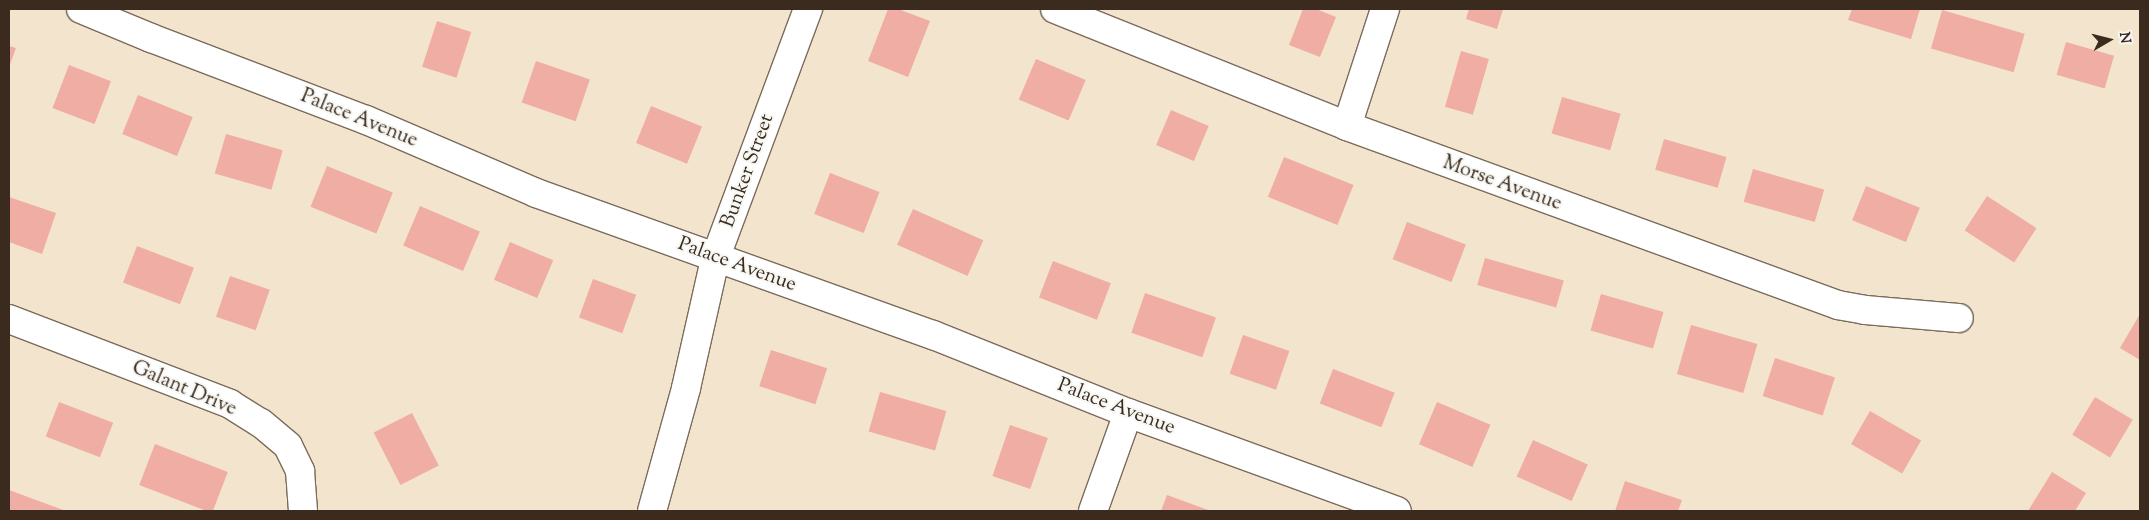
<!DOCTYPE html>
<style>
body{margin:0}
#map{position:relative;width:2149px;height:520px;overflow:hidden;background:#f3e4ce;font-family:"Sorts Mill Goudy",serif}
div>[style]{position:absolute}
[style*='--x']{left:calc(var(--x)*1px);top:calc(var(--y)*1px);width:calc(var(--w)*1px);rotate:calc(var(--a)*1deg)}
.building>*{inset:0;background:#efada4;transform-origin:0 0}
.roads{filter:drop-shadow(1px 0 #7b6b5c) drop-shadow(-1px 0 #7b6b5c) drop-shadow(0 1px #7b6b5c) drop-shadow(0 -1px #7b6b5c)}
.minor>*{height:28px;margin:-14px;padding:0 14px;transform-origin:14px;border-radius:14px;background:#fff}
span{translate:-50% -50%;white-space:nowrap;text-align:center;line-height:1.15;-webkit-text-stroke:4px #f6f6f2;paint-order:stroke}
.street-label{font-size:20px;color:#3b2a1e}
.frame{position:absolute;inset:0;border:10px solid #3b2a1e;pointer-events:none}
.north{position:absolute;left:2084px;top:15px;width:50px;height:50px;-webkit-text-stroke:4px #f6f6f2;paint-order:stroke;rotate:82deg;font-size:14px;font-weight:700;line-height:20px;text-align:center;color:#3b2a1e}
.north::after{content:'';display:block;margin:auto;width:18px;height:22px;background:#3b2a1e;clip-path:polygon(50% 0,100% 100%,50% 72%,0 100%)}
</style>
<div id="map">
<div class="building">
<i style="clip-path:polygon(888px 9px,898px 9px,930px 21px,908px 77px,868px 61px)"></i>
<i style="clip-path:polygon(1303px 9px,1316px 9px,1336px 17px,1320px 57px,1289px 45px)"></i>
<i style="clip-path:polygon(1469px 9px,1503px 9px,1497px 29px,1466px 19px)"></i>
<i style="clip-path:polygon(1852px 9px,1920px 9px,1911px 39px,1848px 20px)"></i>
<i style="left:1942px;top:10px;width:86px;height:40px;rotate:16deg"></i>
<i style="left:437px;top:21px;width:36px;height:48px;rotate:18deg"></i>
<i style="left:2066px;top:42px;width:50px;height:34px;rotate:16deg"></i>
<i style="clip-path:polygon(9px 46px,16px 48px,9px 67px)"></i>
<i style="left:1461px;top:51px;width:29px;height:58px;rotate:16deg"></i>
<i style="left:1036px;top:59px;width:54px;height:44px;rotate:23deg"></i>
<i style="left:536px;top:61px;width:57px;height:44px;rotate:19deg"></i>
<i style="left:69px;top:65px;width:45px;height:46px;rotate:21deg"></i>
<i style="left:138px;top:95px;width:59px;height:42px;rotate:22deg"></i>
<i style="left:1562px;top:97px;width:61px;height:38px;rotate:16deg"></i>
<i style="left:651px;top:106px;width:55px;height:40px;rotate:22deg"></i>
<i style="left:1171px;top:110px;width:41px;height:38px;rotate:23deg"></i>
<i style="left:226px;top:134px;width:59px;height:41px;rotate:16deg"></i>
<i style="left:1664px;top:139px;width:65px;height:32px;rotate:16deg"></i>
<i style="left:1284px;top:157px;width:75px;height:43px;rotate:22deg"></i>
<i style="left:327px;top:166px;width:71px;height:44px;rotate:22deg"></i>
<i style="left:1753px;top:169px;width:74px;height:34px;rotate:16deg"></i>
<i style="left:830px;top:173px;width:53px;height:44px;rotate:21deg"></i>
<i style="left:1866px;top:186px;width:58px;height:37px;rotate:22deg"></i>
<i style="left:1987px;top:196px;width:59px;height:41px;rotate:33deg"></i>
<i style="clip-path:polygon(9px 197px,56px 213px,42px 254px,9px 242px)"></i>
<i style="left:420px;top:206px;width:65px;height:43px;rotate:23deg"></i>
<i style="left:913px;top:209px;width:77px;height:39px;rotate:24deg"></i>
<i style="left:1407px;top:222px;width:63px;height:40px;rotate:21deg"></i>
<i style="left:510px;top:242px;width:47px;height:41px;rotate:23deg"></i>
<i style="left:137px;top:246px;width:61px;height:39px;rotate:21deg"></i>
<i style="left:1485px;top:258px;width:82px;height:28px;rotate:16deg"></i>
<i style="left:1053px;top:261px;width:62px;height:39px;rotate:21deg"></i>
<i style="left:230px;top:276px;width:42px;height:43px;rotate:19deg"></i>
<i style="left:593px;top:279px;width:46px;height:41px;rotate:20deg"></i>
<i style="left:1145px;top:293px;width:75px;height:42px;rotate:19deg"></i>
<i style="left:1601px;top:294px;width:65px;height:38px;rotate:16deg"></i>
<i style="clip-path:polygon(2140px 314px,2140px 360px,2120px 348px)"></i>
<i style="left:1691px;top:325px;width:69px;height:51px;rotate:16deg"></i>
<i style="left:1243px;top:335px;width:49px;height:41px;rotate:19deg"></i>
<i style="left:771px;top:350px;width:59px;height:38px;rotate:18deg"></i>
<i style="left:1775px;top:358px;width:63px;height:40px;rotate:18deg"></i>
<i style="left:1333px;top:369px;width:66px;height:37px;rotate:21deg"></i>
<i style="left:880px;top:392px;width:69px;height:41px;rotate:16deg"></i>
<i style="left:2095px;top:397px;width:44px;height:44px;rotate:31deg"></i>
<i style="left:59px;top:402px;width:58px;height:37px;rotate:21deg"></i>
<i style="left:1437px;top:402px;width:58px;height:46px;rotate:23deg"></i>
<i style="left:1870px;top:411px;width:59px;height:38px;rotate:30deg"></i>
<i style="left:412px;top:413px;width:59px;height:43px;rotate:63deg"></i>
<i style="left:1010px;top:425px;width:40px;height:54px;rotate:19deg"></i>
<i style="left:1533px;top:440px;width:60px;height:40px;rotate:24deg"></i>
<i style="left:155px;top:444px;width:78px;height:44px;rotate:21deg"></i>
<i style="clip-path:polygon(2052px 472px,2086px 493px,2075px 511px,2028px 511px)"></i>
<i style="clip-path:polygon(1625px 481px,1682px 500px,1678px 511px,1615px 511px)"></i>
<i style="clip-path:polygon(9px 490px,66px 511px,9px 511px)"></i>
<i style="clip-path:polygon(1167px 495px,1211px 511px,1161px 511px)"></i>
</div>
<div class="roads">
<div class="minor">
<i style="--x:81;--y:9;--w:76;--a:22.5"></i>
<i style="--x:151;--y:38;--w:230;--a:20.9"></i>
<i style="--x:366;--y:120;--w:185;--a:23.2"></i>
<i style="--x:536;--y:193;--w:422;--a:19.7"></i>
<i style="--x:933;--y:335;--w:210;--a:21.8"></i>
<i style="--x:1128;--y:413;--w:286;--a:20"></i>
<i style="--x:1055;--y:9;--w:315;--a:21.8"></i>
<i style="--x:1347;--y:126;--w:523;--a:20.03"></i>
<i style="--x:1838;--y:305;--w:27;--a:10"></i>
<i style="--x:1865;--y:310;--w:94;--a:4.9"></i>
<i style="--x:1347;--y:126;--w:123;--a:-72"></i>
<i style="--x:9;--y:319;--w:237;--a:21"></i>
<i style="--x:230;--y:404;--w:36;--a:32"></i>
<i style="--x:261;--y:423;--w:35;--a:40"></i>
<i style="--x:288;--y:446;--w:28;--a:64"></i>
<i style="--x:300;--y:471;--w:40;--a:85.7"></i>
<i style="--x:652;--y:511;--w:128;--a:-74.5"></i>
<i style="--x:686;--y:388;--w:132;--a:-77.3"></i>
<i style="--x:715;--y:259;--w:267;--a:-69.6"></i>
<i style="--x:1093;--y:511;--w:104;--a:-70.3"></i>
</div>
</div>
<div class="street-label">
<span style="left:359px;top:119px;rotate:22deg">Palace Avenue</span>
<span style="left:748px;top:171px;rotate:-70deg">Bunker Street</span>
<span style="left:1502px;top:184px;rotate:20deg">Morse Avenue</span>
<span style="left:737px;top:265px;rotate:20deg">Palace Avenue</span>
<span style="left:184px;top:389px;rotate:23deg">Galant Drive</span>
<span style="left:1116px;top:407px;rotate:21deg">Palace Avenue</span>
</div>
<div class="frame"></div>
<div class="north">N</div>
</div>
